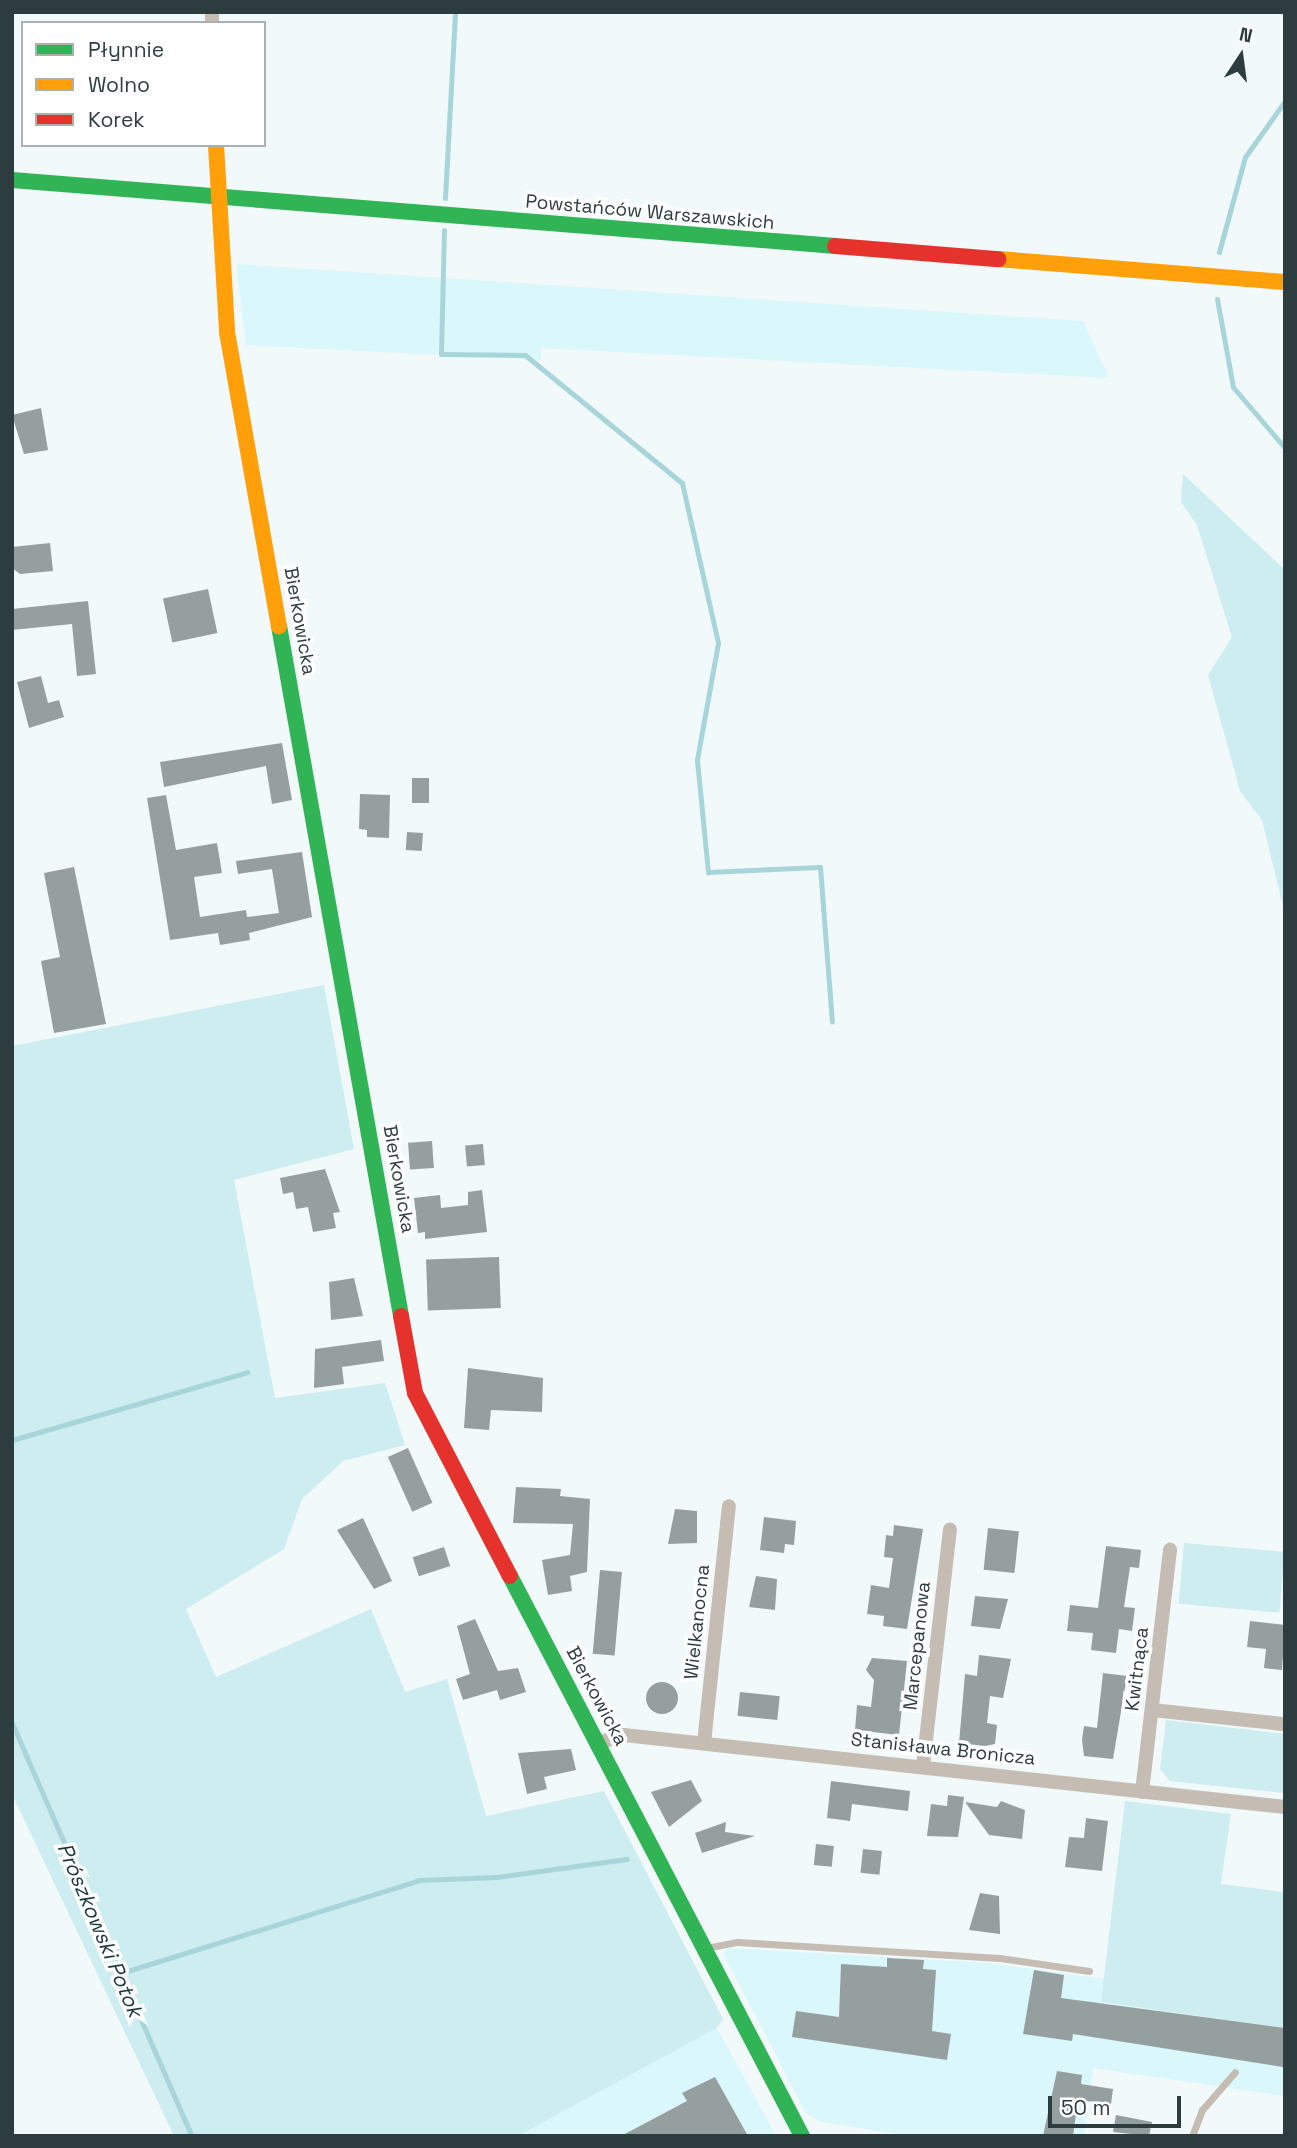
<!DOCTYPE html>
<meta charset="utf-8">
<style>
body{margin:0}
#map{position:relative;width:1297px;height:2148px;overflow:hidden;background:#f1f9fa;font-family:"Space Grotesk",sans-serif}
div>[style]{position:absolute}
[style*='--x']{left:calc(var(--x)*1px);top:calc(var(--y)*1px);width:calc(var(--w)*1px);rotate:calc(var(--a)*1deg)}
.built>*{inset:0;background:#daf7fb}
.green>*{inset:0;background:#cdedf1;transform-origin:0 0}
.stream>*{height:5px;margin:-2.5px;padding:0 2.5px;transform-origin:2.5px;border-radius:2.5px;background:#a8d5da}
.building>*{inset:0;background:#969fa0;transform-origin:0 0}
.round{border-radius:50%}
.lane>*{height:7px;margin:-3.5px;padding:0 3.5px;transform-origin:3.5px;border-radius:3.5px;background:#c5bdb3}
.street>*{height:14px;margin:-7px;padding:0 7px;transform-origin:7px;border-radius:7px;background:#c5bdb3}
.fast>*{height:16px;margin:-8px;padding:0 8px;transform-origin:8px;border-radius:8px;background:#30b455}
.slow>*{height:16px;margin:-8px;padding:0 8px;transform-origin:8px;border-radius:8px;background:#ff9f0a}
.jam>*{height:16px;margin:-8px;padding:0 8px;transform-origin:8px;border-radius:8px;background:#e5322d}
span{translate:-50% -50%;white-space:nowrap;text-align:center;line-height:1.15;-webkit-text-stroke:7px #fff;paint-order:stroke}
.street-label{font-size:19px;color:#2d3c3e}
.water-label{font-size:21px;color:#18373b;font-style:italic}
.frame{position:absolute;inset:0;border:14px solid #2d3c3e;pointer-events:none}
.legend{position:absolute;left:21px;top:21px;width:245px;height:126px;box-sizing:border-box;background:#fff;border:2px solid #abb1b2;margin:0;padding:9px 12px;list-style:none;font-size:21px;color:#2d3c3e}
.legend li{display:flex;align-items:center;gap:14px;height:35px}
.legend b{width:35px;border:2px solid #abb1b2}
.north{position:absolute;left:1206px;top:21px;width:70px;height:70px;-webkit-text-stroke:5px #fff;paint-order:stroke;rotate:13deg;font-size:19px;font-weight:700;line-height:28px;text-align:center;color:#2d3c3e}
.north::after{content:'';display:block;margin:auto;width:24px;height:32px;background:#2d3c3e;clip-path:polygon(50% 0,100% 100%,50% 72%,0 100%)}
.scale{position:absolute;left:1048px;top:2096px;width:133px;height:32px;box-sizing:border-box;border:4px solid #2d3c3e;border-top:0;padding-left:9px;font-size:21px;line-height:24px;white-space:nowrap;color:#2d3c3e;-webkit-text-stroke:5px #fff;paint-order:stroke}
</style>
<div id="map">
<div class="built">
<i style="clip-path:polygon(236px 264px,1083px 321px,1109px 378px,541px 348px,541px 360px,246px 345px)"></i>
<i style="clip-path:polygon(728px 1948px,990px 1963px,1104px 1979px,1102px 2003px,1285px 2028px,1285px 2096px,1093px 2068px,1084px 2136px,910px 2136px,821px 2122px,806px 2113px,723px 1953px)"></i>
<i style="clip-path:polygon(717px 2028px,776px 2136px,518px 2136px)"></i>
</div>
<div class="green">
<i style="clip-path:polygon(1183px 474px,1285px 570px,1285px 914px,1262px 820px,1240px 791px,1208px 675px,1232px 637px,1197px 525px,1181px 502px)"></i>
<i style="clip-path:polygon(324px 985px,354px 1149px,234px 1180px,275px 1398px,385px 1383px,405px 1445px,343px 1461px,302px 1499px,284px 1549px,186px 1609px,216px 1677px,371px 1609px,405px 1692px,447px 1679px,486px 1816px,604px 1791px,723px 2019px,717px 2028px,518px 2136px,174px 2136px,12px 1794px,12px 1046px)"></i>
<i style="left:1184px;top:1543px;width:101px;height:61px;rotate:5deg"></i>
<i style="clip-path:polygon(1166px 1720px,1285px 1734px,1285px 1793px,1170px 1781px,1160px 1769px)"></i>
<i style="clip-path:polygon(1125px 1801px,1231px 1814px,1221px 1884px,1285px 1892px,1285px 2028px,1101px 2002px)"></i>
</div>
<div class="stream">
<i style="--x:445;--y:198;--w:186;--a:-86.9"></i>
<i style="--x:444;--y:230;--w:124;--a:91.4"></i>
<i style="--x:441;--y:354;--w:84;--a:0.7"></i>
<i style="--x:525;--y:355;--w:203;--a:39.2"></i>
<i style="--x:682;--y:483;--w:164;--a:77.3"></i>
<i style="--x:718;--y:643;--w:119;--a:100.2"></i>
<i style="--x:697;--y:760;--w:113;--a:84.4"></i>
<i style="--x:708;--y:872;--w:112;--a:-2.6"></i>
<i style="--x:820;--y:867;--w:155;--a:85.6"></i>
<i style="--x:1219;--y:252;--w:98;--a:-74.7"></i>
<i style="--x:1245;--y:157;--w:69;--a:-54.5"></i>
<i style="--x:1217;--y:299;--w:89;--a:79.7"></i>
<i style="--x:1233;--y:387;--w:80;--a:49.6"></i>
<i style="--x:12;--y:1440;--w:245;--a:-16.1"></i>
<i style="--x:12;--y:1723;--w:451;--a:66.5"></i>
<i style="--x:118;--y:1974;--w:315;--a:-17.3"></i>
<i style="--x:419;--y:1880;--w:78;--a:-2.2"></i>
<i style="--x:497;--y:1877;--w:131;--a:-7.9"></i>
</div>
<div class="building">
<i style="clip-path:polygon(41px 408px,48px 450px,24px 454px,12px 415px)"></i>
<i style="clip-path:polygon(50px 543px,53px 571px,20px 574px,12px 568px,12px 547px)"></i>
<i style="left:208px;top:589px;width:45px;height:46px;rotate:78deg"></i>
<i style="clip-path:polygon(88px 601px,96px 674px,77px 676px,72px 624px,12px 630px,12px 609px)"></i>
<i style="clip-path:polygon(41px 676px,48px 703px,59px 700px,64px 717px,29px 728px,17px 682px)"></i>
<i style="clip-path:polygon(282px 743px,292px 800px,272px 804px,266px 766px,164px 787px,160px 762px)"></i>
<i style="left:412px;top:778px;width:17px;height:25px"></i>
<i style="clip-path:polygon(360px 794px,390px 795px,389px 838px,367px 837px,367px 830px,359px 829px)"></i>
<i style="clip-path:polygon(166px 795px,176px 850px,217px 843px,222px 873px,194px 877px,200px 917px,246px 910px,247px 917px,279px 913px,280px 920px,272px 869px,238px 874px,236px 861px,302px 852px,312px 917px,249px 933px,250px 940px,220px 945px,218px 933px,170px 940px,147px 798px)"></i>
<i style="left:407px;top:832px;width:16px;height:18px;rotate:4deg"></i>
<i style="clip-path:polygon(74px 867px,106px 1024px,54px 1033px,41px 961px,60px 957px,44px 873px)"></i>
<i style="left:432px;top:1141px;width:27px;height:24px;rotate:86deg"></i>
<i style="left:483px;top:1144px;width:21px;height:18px;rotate:85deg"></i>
<i style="clip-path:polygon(325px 1169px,340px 1212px,333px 1213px,336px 1228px,313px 1232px,308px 1207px,296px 1209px,293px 1192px,283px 1194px,280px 1178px)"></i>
<i style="clip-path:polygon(482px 1190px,487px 1232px,425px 1239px,425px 1232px,418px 1233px,414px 1198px,440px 1195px,441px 1208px,468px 1205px,468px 1192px)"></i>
<i style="left:499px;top:1257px;width:51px;height:73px;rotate:88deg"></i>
<i style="clip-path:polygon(354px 1278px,363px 1316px,331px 1320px,329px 1282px)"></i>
<i style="clip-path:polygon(381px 1340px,384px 1361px,342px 1367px,344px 1384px,314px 1388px,315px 1349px)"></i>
<i style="clip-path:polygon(468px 1368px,543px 1378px,542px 1412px,491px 1410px,489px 1430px,464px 1428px)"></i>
<i style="left:408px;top:1448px;width:60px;height:22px;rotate:66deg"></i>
<i style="clip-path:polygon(516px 1487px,561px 1489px,560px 1496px,590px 1499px,587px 1572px,570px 1576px,572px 1591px,548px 1595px,542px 1560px,570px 1555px,573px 1524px,513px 1523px)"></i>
<i style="clip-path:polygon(675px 1509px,697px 1511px,697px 1543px,668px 1544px)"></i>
<i style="clip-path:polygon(764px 1517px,796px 1521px,794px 1545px,785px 1544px,784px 1553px,760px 1550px)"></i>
<i style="clip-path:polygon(363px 1518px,392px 1581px,374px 1589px,337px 1530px)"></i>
<i style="clip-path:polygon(894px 1525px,923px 1529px,907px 1629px,883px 1626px,884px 1616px,867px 1614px,871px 1585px,889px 1588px,893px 1558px,884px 1557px,886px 1535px,893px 1536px)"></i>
<i style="left:988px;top:1528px;width:31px;height:42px;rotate:6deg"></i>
<i style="clip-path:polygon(1106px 1546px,1141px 1550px,1139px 1568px,1130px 1567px,1124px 1607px,1135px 1608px,1132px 1631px,1119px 1629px,1116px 1653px,1091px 1650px,1093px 1633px,1067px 1631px,1070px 1605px,1098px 1608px)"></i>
<i style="left:444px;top:1547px;width:20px;height:33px;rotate:72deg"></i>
<i style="left:600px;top:1570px;width:22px;height:84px;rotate:5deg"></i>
<i style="clip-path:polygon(756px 1576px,777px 1579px,775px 1610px,749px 1607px)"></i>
<i style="clip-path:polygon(975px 1596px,1008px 1599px,1000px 1629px,971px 1626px)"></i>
<i style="clip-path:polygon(475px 1619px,498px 1671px,518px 1668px,526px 1692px,500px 1700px,497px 1690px,463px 1700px,456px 1679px,470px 1674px,457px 1626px)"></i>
<i style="clip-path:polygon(1250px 1621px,1285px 1625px,1282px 1670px,1264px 1668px,1266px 1649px,1247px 1647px)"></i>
<i style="clip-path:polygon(979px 1655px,1011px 1659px,1003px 1698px,990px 1696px,987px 1723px,997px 1725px,995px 1744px,985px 1746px,959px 1743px,965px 1674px,977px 1676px)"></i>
<i style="clip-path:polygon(872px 1658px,907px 1661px,899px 1735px,855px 1730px,857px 1705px,871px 1707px,874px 1680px,866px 1670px)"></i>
<i style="clip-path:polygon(1103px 1673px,1127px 1676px,1113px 1759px,1084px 1756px,1082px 1740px,1084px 1726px,1097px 1728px)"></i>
<i class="round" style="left:646px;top:1682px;width:32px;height:32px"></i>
<i style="left:740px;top:1692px;width:40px;height:24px;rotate:6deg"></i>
<i style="clip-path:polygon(571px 1749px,576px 1770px,544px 1777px,547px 1789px,527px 1794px,518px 1753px)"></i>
<i style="clip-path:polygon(691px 1780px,702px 1801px,669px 1827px,651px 1792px)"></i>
<i style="clip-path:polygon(831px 1781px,910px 1791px,908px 1811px,852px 1804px,850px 1821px,827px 1818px)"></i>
<i style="clip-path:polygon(948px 1795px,964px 1797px,958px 1837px,927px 1836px,931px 1804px,947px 1806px)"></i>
<i style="clip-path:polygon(1001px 1801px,1025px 1810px,1022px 1839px,989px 1835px,965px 1802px,997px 1807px)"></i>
<i style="clip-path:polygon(1086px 1818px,1108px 1821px,1102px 1871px,1065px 1867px,1069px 1837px,1084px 1838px)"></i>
<i style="clip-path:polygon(726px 1822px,725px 1832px,755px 1836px,702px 1853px,695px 1833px)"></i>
<i style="left:816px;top:1844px;width:18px;height:21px;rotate:6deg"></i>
<i style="left:863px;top:1849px;width:19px;height:24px;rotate:6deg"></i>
<i style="clip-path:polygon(980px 1893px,999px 1896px,1000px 1934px,969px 1930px)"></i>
<i style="clip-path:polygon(887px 1958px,924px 1960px,923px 1969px,936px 1970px,932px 2031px,951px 2034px,947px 2060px,792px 2037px,796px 2011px,839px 2017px,841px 1964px,887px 1967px)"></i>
<i style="clip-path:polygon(1034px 1970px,1064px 1975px,1061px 1998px,1285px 2028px,1283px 2067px,1073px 2034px,1072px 2041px,1023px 2034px)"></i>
<i style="clip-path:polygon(1057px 2071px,1082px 2075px,1081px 2084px,1113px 2089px,1111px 2104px,1078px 2100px,1073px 2136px,1043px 2136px)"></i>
<i style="clip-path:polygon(715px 2077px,748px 2136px,621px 2136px,687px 2101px,682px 2093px)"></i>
<i style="clip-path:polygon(1116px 2115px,1152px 2122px,1149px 2136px,1113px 2132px)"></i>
</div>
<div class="lane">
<i style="--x:706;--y:1948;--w:32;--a:-11"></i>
<i style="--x:737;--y:1942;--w:263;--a:3.5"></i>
<i style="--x:1000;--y:1958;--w:90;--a:8.3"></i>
<i style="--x:1192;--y:2136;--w:28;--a:-69"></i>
<i style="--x:1202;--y:2110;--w:50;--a:-49"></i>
</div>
<div class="street">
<i style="--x:212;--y:12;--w:11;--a:90"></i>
<i style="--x:1152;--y:1710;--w:131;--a:6.1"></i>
<i style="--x:598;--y:1743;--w:27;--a:-17"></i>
<i style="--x:624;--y:1735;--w:665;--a:6.22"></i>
<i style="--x:704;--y:1743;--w:238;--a:-84"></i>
<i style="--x:923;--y:1766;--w:238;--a:-83.5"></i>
<i style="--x:1142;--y:1792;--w:244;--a:-83.4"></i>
</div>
<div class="fast">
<i style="--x:12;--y:180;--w:826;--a:4.58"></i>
<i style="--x:279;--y:626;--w:701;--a:79.97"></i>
<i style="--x:510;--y:1576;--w:632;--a:62.46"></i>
</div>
<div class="slow">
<i style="--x:216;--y:145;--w:187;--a:86.6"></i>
<i style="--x:227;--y:332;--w:299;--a:80"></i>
<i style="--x:998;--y:259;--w:288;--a:4.6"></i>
</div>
<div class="jam">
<i style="--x:835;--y:246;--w:164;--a:4.6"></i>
<i style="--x:401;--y:1316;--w:78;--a:79.7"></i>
<i style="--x:415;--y:1393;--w:206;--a:62.6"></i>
</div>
<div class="street-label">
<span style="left:650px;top:212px;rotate:5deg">Powstańców Warszawskich</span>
<span style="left:300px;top:621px;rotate:80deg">Bierkowicka</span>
<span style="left:399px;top:1179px;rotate:80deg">Bierkowicka</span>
<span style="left:697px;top:1622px;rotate:-84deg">Wielkanocna</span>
<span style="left:917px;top:1646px;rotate:-84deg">Marcepanowa</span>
<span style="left:1137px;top:1669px;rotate:-83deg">Kwitnąca</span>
<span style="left:597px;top:1696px;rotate:62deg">Bierkowicka</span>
<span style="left:943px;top:1749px;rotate:6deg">Stanisława Bronicza</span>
</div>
<div class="water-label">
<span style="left:100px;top:1930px;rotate:67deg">Prószkowski Potok</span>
</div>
<div class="frame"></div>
<ul class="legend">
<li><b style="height:9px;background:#30b455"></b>Płynnie</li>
<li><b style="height:9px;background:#ff9f0a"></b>Wolno</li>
<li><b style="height:9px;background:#e5322d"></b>Korek</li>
</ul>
<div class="north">N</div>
<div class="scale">50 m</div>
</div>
